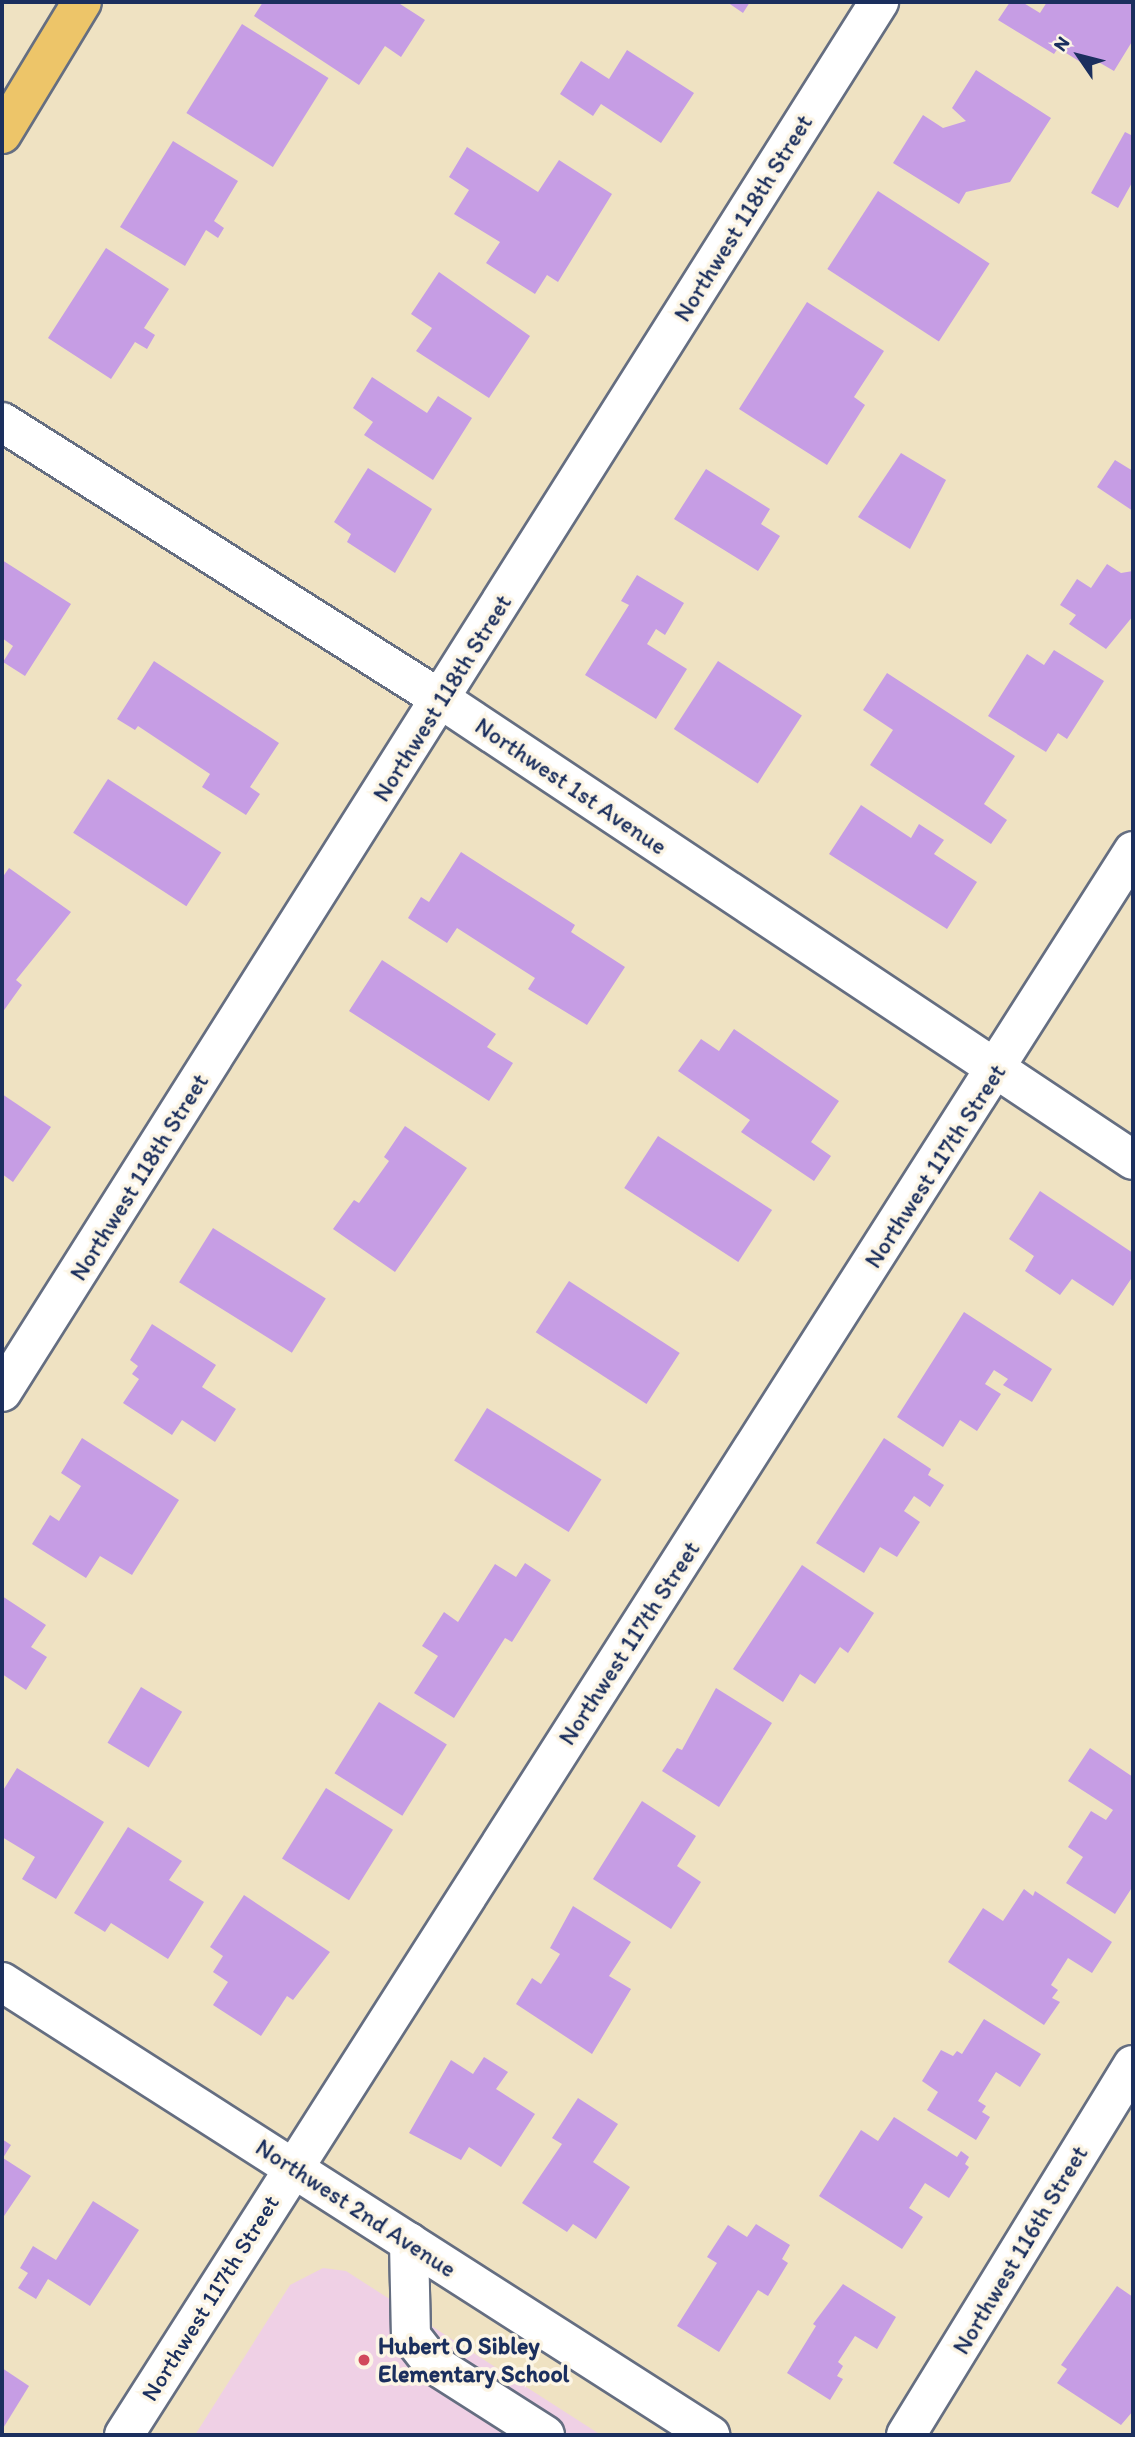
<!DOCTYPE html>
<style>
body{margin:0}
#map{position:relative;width:1135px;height:2437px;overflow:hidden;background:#efe2c2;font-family:Itim,sans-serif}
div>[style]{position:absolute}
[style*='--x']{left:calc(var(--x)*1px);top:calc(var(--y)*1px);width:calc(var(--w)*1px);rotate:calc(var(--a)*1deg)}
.built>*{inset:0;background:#efd0e5}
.building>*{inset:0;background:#c69de4;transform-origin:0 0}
.roads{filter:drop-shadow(2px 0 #656e81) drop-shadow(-2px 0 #656e81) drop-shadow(0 2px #656e81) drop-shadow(0 -2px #656e81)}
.minor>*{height:38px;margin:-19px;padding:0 19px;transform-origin:19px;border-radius:19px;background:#fff}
.major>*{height:38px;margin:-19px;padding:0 19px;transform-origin:19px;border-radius:19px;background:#edc569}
.dots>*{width:19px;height:19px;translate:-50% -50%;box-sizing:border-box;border:4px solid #fcf5e5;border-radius:50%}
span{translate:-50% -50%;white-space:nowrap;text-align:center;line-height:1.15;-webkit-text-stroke:7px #fcf5e5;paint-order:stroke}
.street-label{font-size:24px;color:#1b2f5e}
.poi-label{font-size:24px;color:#1b2f5e;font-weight:700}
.left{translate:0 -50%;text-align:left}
.frame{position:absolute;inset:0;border:4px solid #1b2f5e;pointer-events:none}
.north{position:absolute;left:1044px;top:21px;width:70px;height:70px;-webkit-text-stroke:5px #fcf5e5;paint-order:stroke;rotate:305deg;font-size:19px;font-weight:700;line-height:28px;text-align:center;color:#1b2f5e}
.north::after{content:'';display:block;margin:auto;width:24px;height:32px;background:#1b2f5e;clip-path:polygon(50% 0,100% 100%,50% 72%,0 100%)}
</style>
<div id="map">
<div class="built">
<i style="clip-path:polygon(323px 2268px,346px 2271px,601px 2435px,195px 2435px,290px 2285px)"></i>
</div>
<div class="building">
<i style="clip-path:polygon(263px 2px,397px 2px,425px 20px,401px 57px,385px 46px,359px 85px,254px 16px)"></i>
<i style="clip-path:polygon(727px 2px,750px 2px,743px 13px)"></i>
<i style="clip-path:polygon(1010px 2px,1022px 2px,1040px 13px,1047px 2px,1133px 2px,1133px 40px,1114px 71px,1095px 60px,1090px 68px,1058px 48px,1054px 54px,998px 20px)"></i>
<i style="left:242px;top:24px;width:102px;height:105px;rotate:32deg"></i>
<i style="clip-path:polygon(627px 50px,694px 93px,661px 143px,601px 104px,593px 116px,560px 94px,581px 61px,609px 79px)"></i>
<i style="clip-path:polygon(976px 70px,1051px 118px,1010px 182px,966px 192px,959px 204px,893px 163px,923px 115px,943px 128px,966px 121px,952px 108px)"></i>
<i style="clip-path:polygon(1125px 132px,1133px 136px,1133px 181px,1118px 208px,1091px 193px)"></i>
<i style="clip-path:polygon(173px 141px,238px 181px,214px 221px,224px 228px,218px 238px,206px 230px,185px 266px,120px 227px)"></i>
<i style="clip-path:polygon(467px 147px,538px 192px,559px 160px,612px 194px,558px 282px,547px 275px,535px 294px,486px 263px,500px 242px,454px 214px,469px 190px,449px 177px)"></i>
<i style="left:878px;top:191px;width:133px;height:93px;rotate:33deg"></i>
<i style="clip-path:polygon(106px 248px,169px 289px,144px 328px,155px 335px,147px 349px,135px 342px,111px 379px,48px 338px)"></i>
<i style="clip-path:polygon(439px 272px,530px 336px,489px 398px,416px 351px,432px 328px,411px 314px)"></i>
<i style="clip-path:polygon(807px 302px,884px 351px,854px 397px,865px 405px,827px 465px,739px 409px)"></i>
<i style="clip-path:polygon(372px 377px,427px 413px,438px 396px,472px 418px,433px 480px,364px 435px,373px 422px,353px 408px)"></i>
<i style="clip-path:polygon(901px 453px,946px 480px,910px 549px,858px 517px)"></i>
<i style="clip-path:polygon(1115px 460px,1133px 471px,1133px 511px,1097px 487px)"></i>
<i style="clip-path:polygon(368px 468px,432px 509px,395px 573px,347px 542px,351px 534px,334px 522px)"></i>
<i style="clip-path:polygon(706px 469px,770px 509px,761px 524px,780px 536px,758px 571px,674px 519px)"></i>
<i style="clip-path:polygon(2px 560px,71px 604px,25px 676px,3px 662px,13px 646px,2px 638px)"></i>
<i style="clip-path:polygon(1107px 564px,1121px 573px,1133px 571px,1133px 616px,1106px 649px,1069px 624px,1076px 615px,1060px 605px,1077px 579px,1091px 588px)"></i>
<i style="clip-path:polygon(637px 575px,684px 603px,665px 635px,656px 629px,647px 644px,687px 669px,656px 719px,585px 675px,629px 605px,621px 601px)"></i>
<i style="clip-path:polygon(1054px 650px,1104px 681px,1067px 739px,1058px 733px,1046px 752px,988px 716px,1027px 654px,1044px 665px)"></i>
<i style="clip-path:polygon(154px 661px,279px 743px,250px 787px,260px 794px,246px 815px,202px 787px,210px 774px,138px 726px,135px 730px,117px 719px)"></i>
<i style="left:718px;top:661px;width:100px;height:81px;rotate:33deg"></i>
<i style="clip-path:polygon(887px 673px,1015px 756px,984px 804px,1007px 820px,991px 844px,870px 765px,893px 730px,863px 710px)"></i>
<i style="left:108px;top:779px;width:135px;height:64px;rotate:33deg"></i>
<i style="clip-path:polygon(861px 805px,911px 838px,919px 824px,944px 840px,934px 854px,977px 882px,947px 929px,829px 854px)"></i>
<i style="clip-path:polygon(461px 852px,575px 925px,571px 932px,625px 967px,587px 1025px,528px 989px,535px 978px,457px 928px,447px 943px,408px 918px,421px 897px,429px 902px)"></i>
<i style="clip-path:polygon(9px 868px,71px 912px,16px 980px,22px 985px,2px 1013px,2px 878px)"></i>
<i style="clip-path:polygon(382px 960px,496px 1034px,487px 1047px,513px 1063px,489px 1101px,349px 1011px)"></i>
<i style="clip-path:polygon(734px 1029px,839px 1101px,811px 1142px,831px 1156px,814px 1181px,741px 1132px,750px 1120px,678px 1071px,701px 1039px,719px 1051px)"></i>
<i style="clip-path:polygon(2px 1094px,51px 1127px,13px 1182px,2px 1174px)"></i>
<i style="clip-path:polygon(405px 1126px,467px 1168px,395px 1272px,333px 1229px,354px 1200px,359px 1203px,389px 1161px,384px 1157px)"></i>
<i style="left:658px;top:1136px;width:136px;height:62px;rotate:33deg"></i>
<i style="clip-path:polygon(1040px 1191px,1133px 1253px,1133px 1276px,1113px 1306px,1072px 1279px,1060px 1295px,1025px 1271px,1034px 1256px,1009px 1239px)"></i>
<i style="left:213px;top:1228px;width:133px;height:64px;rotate:32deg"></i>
<i style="left:569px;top:1281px;width:132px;height:61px;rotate:33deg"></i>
<i style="clip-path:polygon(964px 1312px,1052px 1369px,1032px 1402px,1003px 1385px,1008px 1379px,994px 1370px,985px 1384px,1001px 1394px,977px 1431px,960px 1420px,943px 1447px,897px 1417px)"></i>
<i style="clip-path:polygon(152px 1324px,216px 1365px,202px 1387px,236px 1409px,215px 1442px,182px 1420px,172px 1435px,123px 1403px,139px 1379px,132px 1374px,138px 1366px,130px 1360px)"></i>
<i style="left:487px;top:1408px;width:135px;height:62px;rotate:32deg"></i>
<i style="clip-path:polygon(82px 1438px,179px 1500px,132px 1575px,100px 1556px,86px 1578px,32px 1544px,50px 1515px,59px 1521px,81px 1486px,61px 1473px)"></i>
<i style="clip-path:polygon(884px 1438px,931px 1469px,928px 1475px,944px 1485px,930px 1507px,914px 1496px,904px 1511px,920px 1522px,897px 1557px,880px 1547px,864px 1573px,816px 1543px)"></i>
<i style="clip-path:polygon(525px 1563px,551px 1580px,512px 1642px,505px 1638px,454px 1718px,414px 1693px,438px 1656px,422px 1646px,444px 1612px,458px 1622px,495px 1564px,516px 1577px)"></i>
<i style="clip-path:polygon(802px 1565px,874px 1613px,848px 1653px,840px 1647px,815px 1684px,800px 1674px,783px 1702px,733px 1669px)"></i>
<i style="clip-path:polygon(2px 1596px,46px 1625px,31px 1647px,47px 1657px,26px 1690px,2px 1674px)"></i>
<i style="left:141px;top:1687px;width:48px;height:65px;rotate:31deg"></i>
<i style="clip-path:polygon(716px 1688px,772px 1723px,719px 1807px,662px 1771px,677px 1748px,682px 1750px)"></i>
<i style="left:379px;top:1702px;width:80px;height:84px;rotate:32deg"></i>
<i style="clip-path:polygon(1090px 1748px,1133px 1777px,1133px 1886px,1115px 1914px,1066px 1883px,1083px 1857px,1068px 1847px,1091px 1811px,1106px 1820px,1113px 1810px,1068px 1781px)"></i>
<i style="clip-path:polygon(17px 1768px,104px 1822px,56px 1899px,22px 1879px,35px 1857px,2px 1837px,2px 1792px)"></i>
<i style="left:326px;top:1788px;width:79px;height:83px;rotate:32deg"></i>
<i style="clip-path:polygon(642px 1801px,696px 1836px,677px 1866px,701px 1882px,671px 1929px,593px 1879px)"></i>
<i style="clip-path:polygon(128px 1827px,182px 1861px,169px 1880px,204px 1902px,168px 1959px,111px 1923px,105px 1932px,74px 1913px)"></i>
<i style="clip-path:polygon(1024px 1889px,1033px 1896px,1035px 1891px,1112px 1942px,1092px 1973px,1068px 1958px,1051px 1985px,1058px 1990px,1052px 1998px,1060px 2002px,1044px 2025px,948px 1962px,983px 1908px,1003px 1921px)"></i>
<i style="clip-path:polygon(244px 1895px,330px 1952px,293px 2000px,287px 1996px,261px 2036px,213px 2005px,228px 1982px,213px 1972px,223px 1956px,210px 1947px)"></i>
<i style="clip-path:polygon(573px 1906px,631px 1942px,609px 1976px,631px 1989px,592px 2054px,516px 2004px,532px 1978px,541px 1984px,560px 1954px,550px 1948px)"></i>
<i style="clip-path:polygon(984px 2019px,1041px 2054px,1020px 2087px,996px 2072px,978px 2101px,986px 2106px,982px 2112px,990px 2117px,976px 2140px,927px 2110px,938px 2092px,922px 2081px,941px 2050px,953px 2056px,957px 2051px,962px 2054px)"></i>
<i style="clip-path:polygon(484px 2057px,508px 2072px,496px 2089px,535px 2114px,501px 2167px,469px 2147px,461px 2160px,409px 2133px,451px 2060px,473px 2074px)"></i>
<i style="clip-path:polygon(578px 2098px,618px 2124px,593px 2162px,630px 2187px,596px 2239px,573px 2224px,567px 2232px,522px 2203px,562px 2144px,552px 2138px)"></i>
<i style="clip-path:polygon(894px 2117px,957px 2157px,961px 2151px,969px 2157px,965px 2164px,969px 2167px,949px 2198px,925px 2183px,909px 2208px,923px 2217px,902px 2249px,819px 2196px,861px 2130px,878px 2141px)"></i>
<i style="clip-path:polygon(2px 2139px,11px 2145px,3px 2158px,31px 2176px,2px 2219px)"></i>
<i style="clip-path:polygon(93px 2201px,139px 2230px,90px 2306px,48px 2279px,36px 2299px,18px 2288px,28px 2273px,20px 2268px,33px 2246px,56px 2260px)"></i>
<i style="clip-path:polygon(756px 2224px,790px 2245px,782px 2259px,788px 2263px,768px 2296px,758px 2290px,719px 2352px,677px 2326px,717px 2263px,707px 2257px,728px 2225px,747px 2237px)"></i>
<i style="clip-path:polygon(843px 2284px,896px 2317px,877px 2349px,855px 2336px,838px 2362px,843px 2366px,837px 2376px,843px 2379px,830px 2400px,787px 2373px,816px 2326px,813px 2324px)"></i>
<i style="clip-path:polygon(1117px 2286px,1133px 2297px,1133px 2411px,1121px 2425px,1057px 2383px,1067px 2369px,1061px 2365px)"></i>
<i style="clip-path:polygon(2px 2368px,29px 2386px,2px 2430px)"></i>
</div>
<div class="roads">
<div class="minor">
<i style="--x:2;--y:422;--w:520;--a:32.29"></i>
<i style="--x:442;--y:700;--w:830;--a:33.65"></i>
<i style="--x:2;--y:1392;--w:1644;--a:-57.75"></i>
<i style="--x:2;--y:1982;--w:841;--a:32.61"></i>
<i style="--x:409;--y:2242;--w:94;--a:88.8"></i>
<i style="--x:411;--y:2336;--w:34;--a:52"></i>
<i style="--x:432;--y:2363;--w:134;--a:32.5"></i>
<i style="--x:124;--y:2435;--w:1878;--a:-57.5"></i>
<i style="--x:906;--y:2435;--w:434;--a:-58.5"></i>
</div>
<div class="major">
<i style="--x:2;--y:134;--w:154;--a:-58.8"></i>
</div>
</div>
<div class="dots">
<i style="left:364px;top:2360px;background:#d1495b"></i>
</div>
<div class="street-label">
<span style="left:743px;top:218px;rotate:-58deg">Northwest 118th Street</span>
<span style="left:442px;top:698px;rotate:-58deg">Northwest 118th Street</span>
<span style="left:571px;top:786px;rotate:34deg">Northwest 1st Avenue</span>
<span style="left:935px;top:1166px;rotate:-57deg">Northwest 117th Street</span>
<span style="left:139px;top:1177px;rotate:-58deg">Northwest 118th Street</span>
<span style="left:629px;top:1643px;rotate:-57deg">Northwest 117th Street</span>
<span style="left:356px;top:2208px;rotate:33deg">Northwest 2nd Avenue</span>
<span style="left:1020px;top:2250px;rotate:-59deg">Northwest 116th Street</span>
<span style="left:210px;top:2298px;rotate:-58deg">Northwest 117th Street</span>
</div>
<div class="poi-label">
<span class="left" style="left:378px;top:2360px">Hubert O Sibley<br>Elementary School</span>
</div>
<div class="frame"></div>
<div class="north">N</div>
</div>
